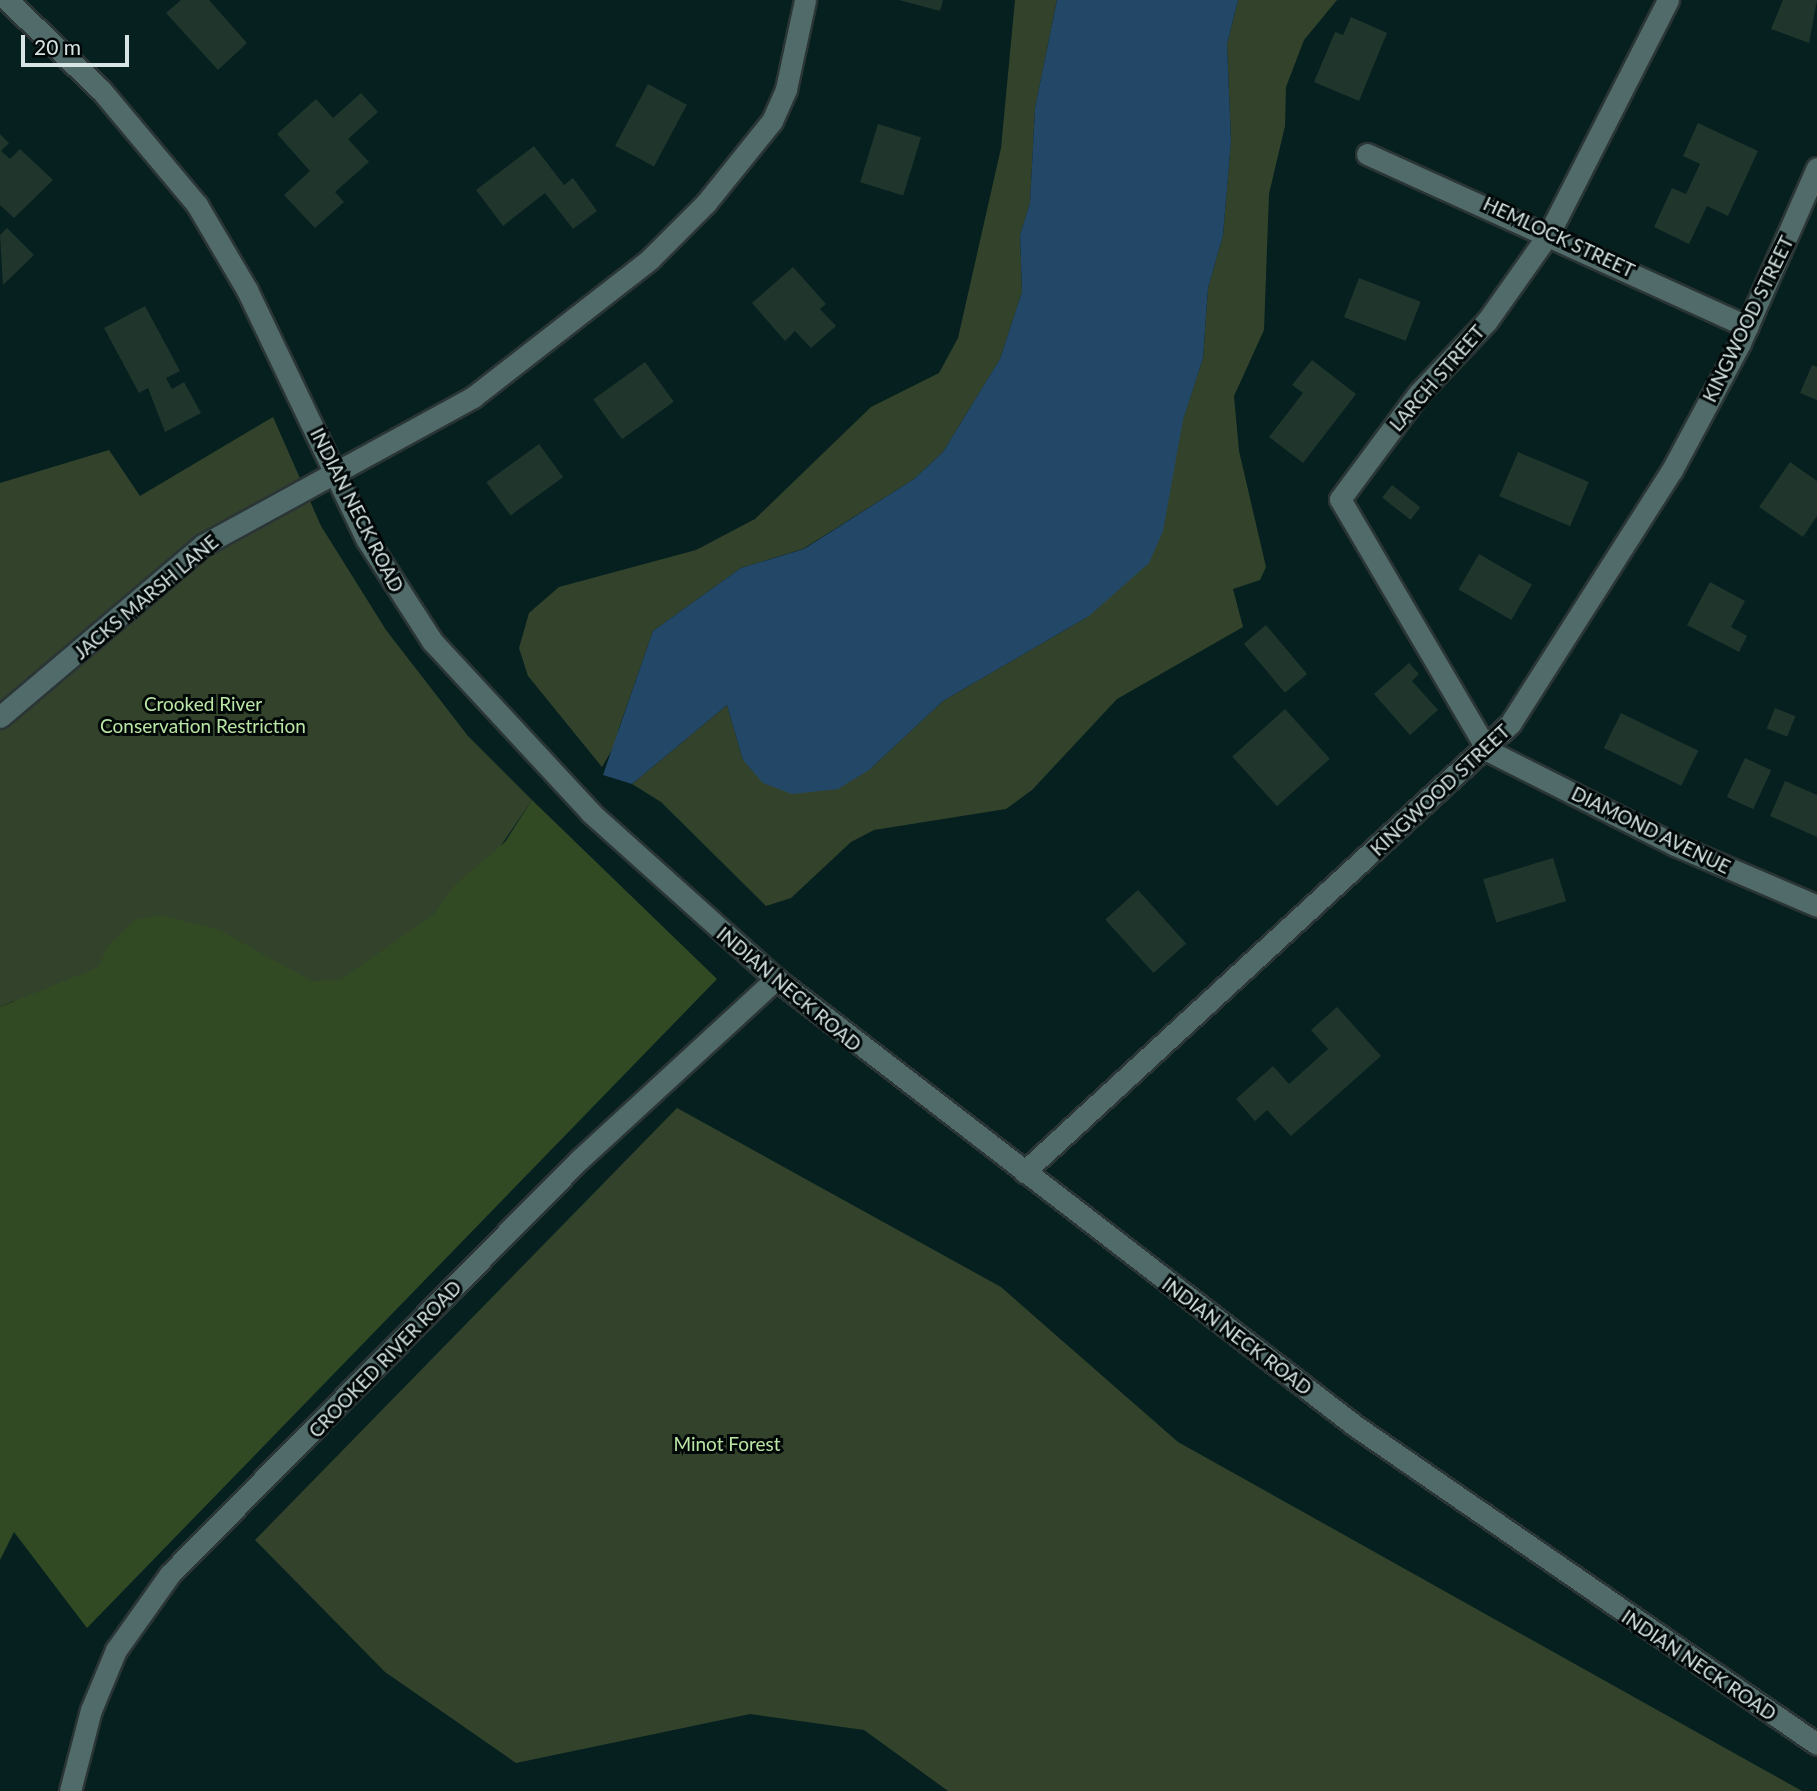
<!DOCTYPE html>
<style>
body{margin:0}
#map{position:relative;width:1817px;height:1791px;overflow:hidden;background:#05201f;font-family:Lato,sans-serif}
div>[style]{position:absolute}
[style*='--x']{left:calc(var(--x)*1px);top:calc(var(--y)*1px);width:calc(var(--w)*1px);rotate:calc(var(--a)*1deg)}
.green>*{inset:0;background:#33432b}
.forest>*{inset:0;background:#314a24}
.water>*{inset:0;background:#234767}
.building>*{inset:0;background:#20352c;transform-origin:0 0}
.roads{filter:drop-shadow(2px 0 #2b3535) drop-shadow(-2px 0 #2b3535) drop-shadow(0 2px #2b3535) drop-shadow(0 -2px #2b3535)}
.street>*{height:21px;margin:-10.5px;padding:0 10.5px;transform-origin:10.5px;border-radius:10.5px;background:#506b6a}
.secondary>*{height:21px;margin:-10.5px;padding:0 10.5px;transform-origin:10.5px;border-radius:10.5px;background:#506b6a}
span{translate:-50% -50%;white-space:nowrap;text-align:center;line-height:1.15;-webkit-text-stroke:6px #010807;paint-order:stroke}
.street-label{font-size:19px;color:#d6e5e4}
.park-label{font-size:19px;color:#bae6a5}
.scale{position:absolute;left:21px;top:35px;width:108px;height:32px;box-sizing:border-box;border:4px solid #d6e5e4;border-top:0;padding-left:9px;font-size:21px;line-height:24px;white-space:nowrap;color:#d6e5e4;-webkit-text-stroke:5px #010807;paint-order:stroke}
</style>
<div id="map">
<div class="green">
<i style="clip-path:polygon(1015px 0,1057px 0,1035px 108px,1030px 203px,1020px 235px,1022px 292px,1000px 359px,943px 452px,914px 479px,803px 549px,741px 568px,653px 631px,618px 731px,622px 733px,602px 767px,528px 676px,519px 648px,529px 613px,559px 587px,696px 550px,755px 519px,871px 407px,939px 373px,958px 338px,1001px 148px)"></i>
<i style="clip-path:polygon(1238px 0,1337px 0,1304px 40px,1286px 87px,1285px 126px,1269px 194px,1264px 330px,1234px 396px,1239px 451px,1266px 567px,1260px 580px,1233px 589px,1243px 627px,1117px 699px,1032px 790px,1006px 809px,874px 830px,851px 842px,791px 898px,766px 906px,661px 802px,632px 784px,727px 705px,743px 760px,869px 770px,943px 701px,1089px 616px,1183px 419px,1203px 358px,1208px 288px,1223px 235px,1231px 140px,1227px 44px)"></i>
<i style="clip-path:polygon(273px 417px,321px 526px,386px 630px,468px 736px,532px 800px,498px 850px,557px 947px,0 1042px,14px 1001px,0 1007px,0 483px,109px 450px,140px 496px)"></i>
<i style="clip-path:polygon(677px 1108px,1001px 1287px,1178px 1442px,1802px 1791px,948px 1791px,864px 1730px,750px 1714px,516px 1763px,385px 1672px,255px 1540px)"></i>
</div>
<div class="forest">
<i style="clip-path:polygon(532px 800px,717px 979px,87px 1628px,14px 1532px,0 1560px,0 1007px,99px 967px,107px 947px,135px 920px,159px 915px,217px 929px,312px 981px,340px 980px,433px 915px,455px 885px,505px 842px)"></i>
</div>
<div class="water">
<i style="clip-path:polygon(1057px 0,1238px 0,1227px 44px,1231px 141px,1223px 235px,1208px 288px,1203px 358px,1183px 420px,1163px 531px,1149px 563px,1089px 616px,943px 701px,869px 770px,838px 789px,792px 794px,763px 783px,743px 760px,727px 705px,632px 784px,603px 775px,653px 631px,741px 568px,804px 549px,914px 479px,943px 452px,1000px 359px,1022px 292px,1020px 235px,1030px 203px,1035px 108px)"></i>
</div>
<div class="building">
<i style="clip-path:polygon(181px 0,209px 0,247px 43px,218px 70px,166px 13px)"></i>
<i style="clip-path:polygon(899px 0,943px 0,940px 11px)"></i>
<i style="clip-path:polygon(1783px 0,1817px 0,1809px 43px,1771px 29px)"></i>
<i style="clip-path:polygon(1351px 17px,1387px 33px,1359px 101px,1314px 82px,1335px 32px,1343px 35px)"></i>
<i style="left:648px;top:84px;width:44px;height:70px;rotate:28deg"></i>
<i style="clip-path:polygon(361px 93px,378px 112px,348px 139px,369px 162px,335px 192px,344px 202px,315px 228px,284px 195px,310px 171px,277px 134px,316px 99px,333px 118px)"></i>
<i style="clip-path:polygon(1698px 123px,1758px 151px,1728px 216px,1707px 206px,1689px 244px,1654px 227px,1672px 188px,1686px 194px,1700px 164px,1683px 156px)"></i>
<i style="left:878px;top:124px;width:45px;height:61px;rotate:17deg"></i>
<i style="clip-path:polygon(0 134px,9px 143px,1px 151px,10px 159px,20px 149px,53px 180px,14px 218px,0 205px)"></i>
<i style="clip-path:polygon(534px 146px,564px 185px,573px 178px,597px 211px,573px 229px,545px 193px,503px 226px,476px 190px)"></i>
<i style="clip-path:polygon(7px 228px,34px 255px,3px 285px,0 235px)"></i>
<i style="clip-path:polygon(793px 267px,826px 304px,820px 309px,836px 326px,811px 348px,795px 331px,785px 341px,752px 303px)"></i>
<i style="left:1359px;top:278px;width:66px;height:42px;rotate:21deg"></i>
<i style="clip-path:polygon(145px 306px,180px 371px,166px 378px,172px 389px,184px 382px,201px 413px,165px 432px,148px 388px,139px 393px,104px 328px)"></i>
<i style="clip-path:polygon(1312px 360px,1356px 394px,1303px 463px,1269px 437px,1303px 393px,1292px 385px)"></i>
<i style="left:645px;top:362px;width:49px;height:64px;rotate:54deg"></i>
<i style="clip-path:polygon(1812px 365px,1817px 367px,1817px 400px,1800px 393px)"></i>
<i style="left:539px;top:444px;width:41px;height:65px;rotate:54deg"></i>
<i style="left:1518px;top:452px;width:77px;height:48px;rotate:23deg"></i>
<i style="clip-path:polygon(1790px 462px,1817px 481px,1817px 516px,1803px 537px,1759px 507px)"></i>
<i style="left:1392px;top:485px;width:36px;height:16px;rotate:38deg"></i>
<i style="left:1479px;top:554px;width:61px;height:41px;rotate:30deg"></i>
<i style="clip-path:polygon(1710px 582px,1745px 601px,1731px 627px,1747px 636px,1739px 652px,1687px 625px)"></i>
<i style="left:1266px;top:625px;width:64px;height:29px;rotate:50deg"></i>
<i style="clip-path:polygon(1409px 663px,1419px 674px,1412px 681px,1438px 710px,1410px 735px,1374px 694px)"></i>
<i style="left:1775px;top:708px;width:22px;height:22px;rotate:22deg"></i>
<i style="left:1285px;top:709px;width:67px;height:71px;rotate:48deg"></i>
<i style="left:1621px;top:713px;width:86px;height:39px;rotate:26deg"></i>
<i style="left:1745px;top:758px;width:29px;height:43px;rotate:25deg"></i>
<i style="clip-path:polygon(1785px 781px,1817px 795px,1817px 837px,1770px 816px)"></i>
<i style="left:1553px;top:858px;width:45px;height:73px;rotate:73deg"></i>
<i style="left:1138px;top:890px;width:72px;height:44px;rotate:48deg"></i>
<i style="clip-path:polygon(1337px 1007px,1381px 1056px,1291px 1136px,1267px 1110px,1255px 1121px,1236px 1099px,1273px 1066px,1289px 1084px,1328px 1049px,1311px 1030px)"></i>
</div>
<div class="roads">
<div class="street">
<i style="--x:7;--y:0;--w:130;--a:43.8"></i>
<i style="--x:101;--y:90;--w:150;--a:50.1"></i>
<i style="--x:197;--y:205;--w:99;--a:59.5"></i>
<i style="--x:247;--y:290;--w:277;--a:64.4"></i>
<i style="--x:367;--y:540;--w:120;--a:57.2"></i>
<i style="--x:432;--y:641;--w:234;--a:47.2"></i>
<i style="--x:591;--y:813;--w:249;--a:41.9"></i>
<i style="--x:1668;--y:0;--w:260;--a:117"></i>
<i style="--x:1550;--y:232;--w:109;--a:125.3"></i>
<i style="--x:1487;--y:321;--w:100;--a:133.4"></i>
<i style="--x:1418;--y:394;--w:131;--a:126.6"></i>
<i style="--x:1340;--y:499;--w:291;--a:59.6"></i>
<i style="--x:1487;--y:750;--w:211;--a:26.8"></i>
<i style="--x:1675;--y:845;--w:155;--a:23.2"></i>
<i style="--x:1367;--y:154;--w:418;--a:24.4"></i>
<i style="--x:0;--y:717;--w:266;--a:-40.3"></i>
<i style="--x:203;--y:545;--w:308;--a:-28.7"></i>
<i style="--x:473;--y:397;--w:224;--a:-37.9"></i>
<i style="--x:650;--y:259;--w:79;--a:-45"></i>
<i style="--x:706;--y:203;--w:105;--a:-51.2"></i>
<i style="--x:772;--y:121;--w:35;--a:-66"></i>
<i style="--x:786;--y:89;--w:91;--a:-77.9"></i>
<i style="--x:1024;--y:1172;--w:661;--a:-42.67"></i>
<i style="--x:1510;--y:724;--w:301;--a:-57.5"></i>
<i style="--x:1672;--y:470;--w:144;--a:-61.8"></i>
<i style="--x:1740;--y:343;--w:191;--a:-66.3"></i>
</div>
<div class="secondary">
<i style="--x:70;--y:1791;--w:84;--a:-75.5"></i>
<i style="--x:91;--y:1710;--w:65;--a:-67.4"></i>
<i style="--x:116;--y:1650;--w:93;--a:-54.6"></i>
<i style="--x:170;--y:1574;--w:582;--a:-45.35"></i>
<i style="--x:579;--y:1160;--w:268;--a:-42.6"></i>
<i style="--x:776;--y:979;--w:730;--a:37.65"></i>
<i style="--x:1354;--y:1425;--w:562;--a:34.57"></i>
</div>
</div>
<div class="street-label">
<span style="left:1559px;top:237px;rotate:25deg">HEMLOCK STREET</span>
<span style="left:1748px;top:319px;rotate:-64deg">KINGWOOD STREET</span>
<span style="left:1437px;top:378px;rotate:-49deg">LARCH STREET</span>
<span style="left:357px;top:510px;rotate:63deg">INDIAN NECK ROAD</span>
<span style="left:146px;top:597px;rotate:-40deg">JACKS MARSH LANE</span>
<span style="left:1440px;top:790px;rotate:-43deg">KINGWOOD STREET</span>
<span style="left:1651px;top:830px;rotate:26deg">DIAMOND AVENUE</span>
<span style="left:789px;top:989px;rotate:40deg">INDIAN NECK ROAD</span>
<span style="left:1237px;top:1336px;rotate:37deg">INDIAN NECK ROAD</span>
<span style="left:385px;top:1359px;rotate:-46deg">CROOKED RIVER ROAD</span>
<span style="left:1699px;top:1665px;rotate:34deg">INDIAN NECK ROAD</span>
</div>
<div class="park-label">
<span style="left:203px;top:715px">Crooked River<br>Conservation Restriction</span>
<span style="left:727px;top:1444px">Minot Forest</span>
</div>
<div class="scale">20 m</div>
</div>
